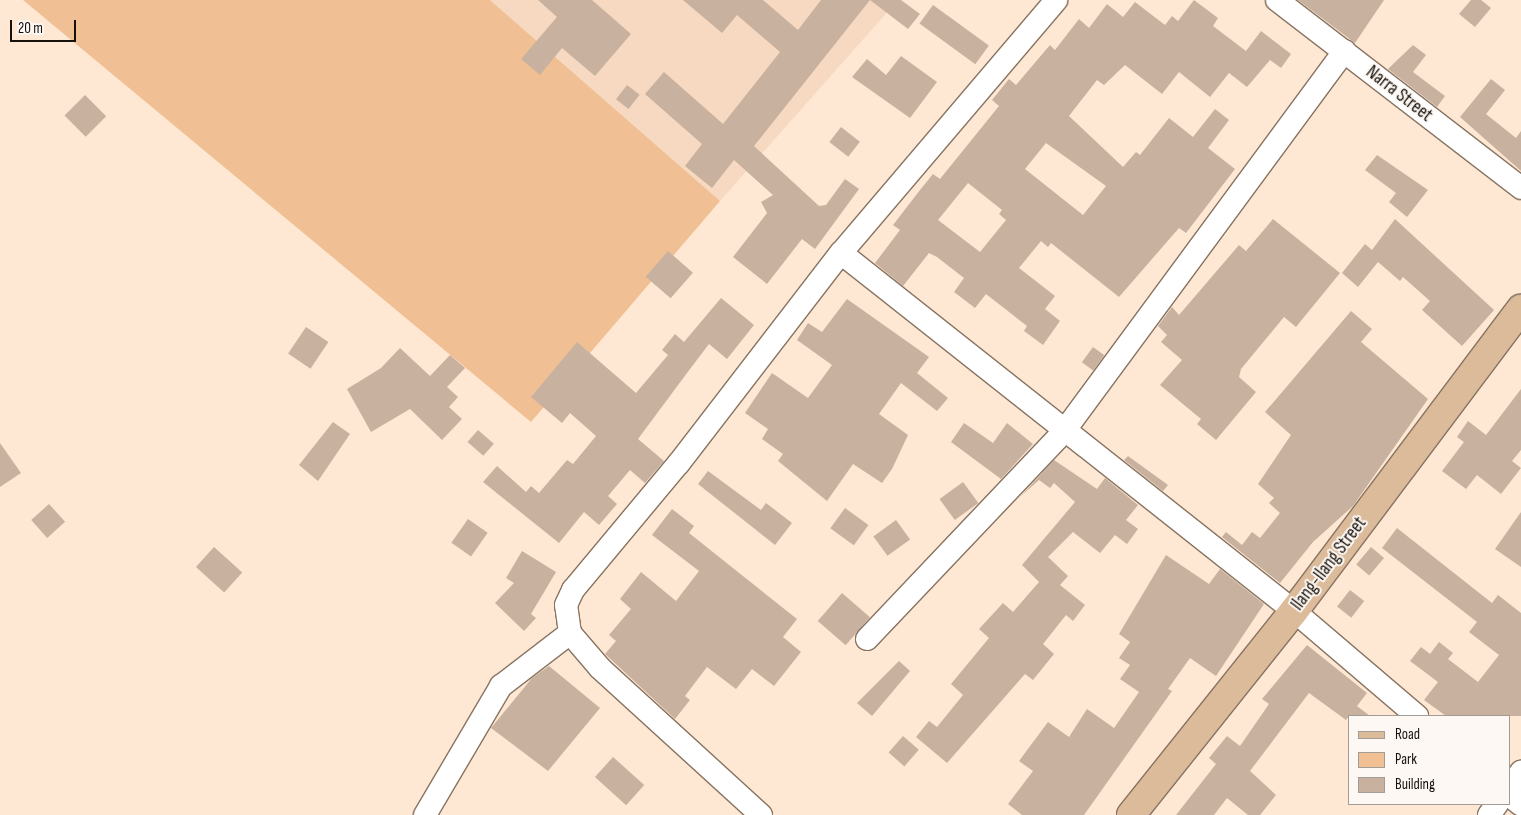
<!DOCTYPE html>
<style>
body{margin:0}
#map{position:relative;width:1521px;height:815px;overflow:hidden;background:#fee7d3;font-family:"Sofia Sans Condensed",sans-serif}
div>[style]{position:absolute}
[style*='--x']{left:calc(var(--x)*1px);top:calc(var(--y)*1px);width:calc(var(--w)*1px);rotate:calc(var(--a)*1deg)}
.built>*{inset:0;background:#f6d9c0}
.green>*{inset:0;background:#f0c094}
.building>*{inset:0;background:#c8b29f;transform-origin:0 0}
.roads{filter:drop-shadow(1px 0 #887462) drop-shadow(-1px 0 #887462) drop-shadow(0 1px #887462) drop-shadow(0 -1px #887462)}
.minor>*{height:22px;margin:-11px;padding:0 11px;transform-origin:11px;border-radius:11px;background:#fff}
.major>*{height:28px;margin:-14px;padding:0 14px;transform-origin:14px;border-radius:14px;background:#dcbb9b}
span{translate:-50% -50%;white-space:nowrap;text-align:center;line-height:1.15;-webkit-text-stroke:4px #fdf8f4;paint-order:stroke}
.street-label{font-size:19px;color:#18110a}
.legend{position:absolute;left:1348px;top:715px;width:162px;height:90px;box-sizing:border-box;background:#fdf8f4;border:1px solid #a19c96;margin:0;padding:6px 9px;list-style:none;font-size:15px;color:#18110a}
.legend li{display:flex;align-items:center;gap:10px;height:25px}
.legend b{width:25px;border:1px solid #a19c96}
.scale{position:absolute;left:10px;top:20px;width:66px;height:22px;box-sizing:border-box;border:2px solid #18110a;border-top:0;padding-left:6px;font-size:15px;line-height:18px;white-space:nowrap;color:#18110a;-webkit-text-stroke:4px #fdf8f4;paint-order:stroke}
</style>
<div id="map">
<div class="built">
<i style="clip-path:polygon(490px 0,898px 0,720px 201px)"></i>
</div>
<div class="green">
<i style="clip-path:polygon(23px 0,490px 0,720px 201px,531px 422px)"></i>
</div>
<div class="building">
<i style="clip-path:polygon(538px 0,592px 0,631px 34px,595px 76px,562px 48px,540px 75px,521px 59px,557px 17px)"></i>
<i style="clip-path:polygon(683px 0,763px 0,798px 30px,821px 0,901px 0,920px 14px,908px 29px,870px 0,754px 146px,819px 206px,826px 205px,845px 179px,859px 189px,815px 249px,802px 239px,767px 284px,733px 257px,767px 213px,761px 202px,773px 195px,734px 160px,712px 188px,685px 166px,702px 144px,645px 94px,664px 72px,723px 124px,780px 52px,737px 15px,722px 33px)"></i>
<i style="clip-path:polygon(evenodd,1194px 0,1218px 18px,1213px 26px,1246px 51px,1261px 31px,1291px 54px,1281px 68px,1270px 60px,1247px 87px,1229px 73px,1210px 97px,1179px 72px,1162px 94px,1125px 65px,1104px 85px,1097px 80px,1069px 116px,1123px 167px,1136px 152px,1140px 155px,1169px 118px,1193px 137px,1215px 109px,1229px 120px,1208px 148px,1235px 169px,1186px 233px,1179px 228px,1119px 297px,1051px 243px,1048px 247px,1041px 241px,1019px 268px,1055px 296px,1045px 309px,1060px 321px,1043px 345px,1024px 331px,1027px 326px,986px 294px,975px 308px,954px 292px,964px 278px,937px 257px,929px 253px,903px 286px,875px 263px,900px 230px,893px 225px,920px 190px,933px 174px,940px 179px,999px 106px,992px 100px,1009px 79px,1016px 85px,1050px 45px,1055px 50px,1079px 19px,1089px 28px,1107px 4px,1123px 17px,1135px 2px,1165px 25px,1172px 16px,1178px 21px,1194px 0,1046px 143px,1106px 186px,1083px 215px,1025px 169px,1046px 143px,1194px 0,968px 183px,1002px 210px,999px 214px,1006px 220px,980px 252px,938px 220px,968px 183px)"></i>
<i style="clip-path:polygon(1298px 0,1384px 0,1355px 43px)"></i>
<i style="clip-path:polygon(1471px 0,1481px 0,1491px 8px,1475px 27px,1459px 14px)"></i>
<i style="left:933px;top:5px;width:69px;height:23px;rotate:36deg"></i>
<i style="clip-path:polygon(1413px 45px,1426px 55px,1413px 72px,1445px 96px,1437px 107px,1388px 69px)"></i>
<i style="clip-path:polygon(901px 56px,937px 82px,910px 118px,852px 77px,867px 59px,886px 75px)"></i>
<i style="clip-path:polygon(1491px 79px,1505px 90px,1486px 114px,1516px 138px,1521px 131px,1521px 171px,1460px 117px)"></i>
<i style="left:627px;top:85px;width:16px;height:18px;rotate:38deg"></i>
<i style="left:85px;top:95px;width:30px;height:29px;rotate:45deg"></i>
<i style="left:841px;top:127px;width:24px;height:19px;rotate:38deg"></i>
<i style="clip-path:polygon(1377px 155px,1428px 190px,1407px 217px,1389px 202px,1396px 193px,1365px 170px)"></i>
<i style="clip-path:polygon(1273px 219px,1340px 273px,1296px 327px,1284px 317px,1241px 369px,1239px 377px,1256px 392px,1216px 440px,1197px 424px,1201px 419px,1160px 385px,1182px 360px,1161px 342px,1167px 335px,1158px 326px,1172px 307px,1179px 315px,1239px 245px,1246px 251px)"></i>
<i style="clip-path:polygon(1395px 219px,1494px 310px,1462px 346px,1422px 310px,1430px 301px,1403px 277px,1400px 281px,1378px 262px,1358px 287px,1342px 273px,1365px 244px,1372px 250px)"></i>
<i style="left:668px;top:251px;width:33px;height:34px;rotate:41deg"></i>
<i style="clip-path:polygon(721px 298px,754px 325px,727px 359px,709px 344px,687px 373px,638px 439px,664px 461px,645px 483px,630px 470px,608px 496px,617px 504px,599px 525px,584px 512px,559px 543px,483px 482px,497px 466px,526px 492px,531px 486px,539px 493px,567px 460px,573px 464px,596px 436px,570px 413px,562px 423px,531px 397px,577px 342px,636px 393px,668px 355px,662px 350px,675px 334px,684px 342px)"></i>
<i style="clip-path:polygon(847px 299px,929px 357px,917px 373px,948px 398px,937px 411px,901px 383px,879px 414px,908px 435px,892px 469px,882px 483px,853px 464px,827px 501px,778px 461px,783px 454px,762px 439px,768px 429px,745px 413px,772px 373px,808px 398px,832px 365px,797px 340px,808px 323px,822px 332px)"></i>
<i style="clip-path:polygon(1351px 311px,1372px 329px,1361px 342px,1428px 399px,1353px 506px,1313px 542px,1280px 583px,1222px 537px,1226px 532px,1242px 545px,1252px 532px,1260px 538px,1280px 513px,1269px 503px,1274px 498px,1258px 484px,1291px 435px,1265px 412px)"></i>
<i style="left:306px;top:327px;width:27px;height:32px;rotate:34deg"></i>
<i style="left:1093px;top:347px;width:14px;height:19px;rotate:36deg"></i>
<i style="clip-path:polygon(400px 348px,430px 376px,450px 355px,465px 368px,447px 387px,458px 397px,449px 407px,462px 419px,442px 440px,410px 409px,371px 432px,347px 389px,381px 368px)"></i>
<i style="clip-path:polygon(1521px 389px,1521px 450px,1512px 461px,1521px 468px,1501px 494px,1477px 475px,1466px 489px,1442px 471px,1464px 442px,1457px 437px,1468px 421px,1486px 435px)"></i>
<i style="clip-path:polygon(333px 422px,350px 434px,318px 481px,299px 465px)"></i>
<i style="clip-path:polygon(964px 423px,993px 443px,1007px 423px,1033px 444px,1001px 479px,951px 442px)"></i>
<i style="left:478px;top:430px;width:21px;height:16px;rotate:41deg"></i>
<i style="clip-path:polygon(0 443px,21px 473px,0 487px)"></i>
<i style="clip-path:polygon(1128px 456px,1168px 485px,1163px 491px,1124px 460px)"></i>
<i style="clip-path:polygon(1054px 460px,1097px 489px,1105px 478px,1138px 505px,1126px 520px,1138px 529px,1127px 544px,1115px 535px,1100px 553px,1073px 532px,1048px 557px,1068px 576px,1060px 585px,1085px 605px,1073px 621px,1066px 615px,1043px 644px,1054px 654px,1033px 680px,1025px 674px,947px 763px,916px 737px,929px 721px,937px 727px,963px 695px,951px 684px,989px 638px,979px 629px,1003px 603px,1013px 612px,1039px 582px,1022px 565px,1075px 502px,1054px 483px,1050px 488px,1039px 480px,1021px 496px)"></i>
<i style="clip-path:polygon(708px 471px,761px 510px,766px 503px,792px 523px,775px 545px,698px 484px)"></i>
<i style="left:963px;top:482px;width:26px;height:29px;rotate:54deg"></i>
<i style="left:49px;top:504px;width:24px;height:24px;rotate:48deg"></i>
<i style="left:845px;top:508px;width:29px;height:25px;rotate:36deg"></i>
<i style="clip-path:polygon(672px 509px,694px 526px,689px 533px,797px 619px,783px 637px,801px 652px,774px 686px,752px 669px,736px 689px,707px 667px,685px 696px,690px 700px,675px 719px,605px 654px,616px 641px,609px 635px,631px 609px,620px 599px,641px 572px,676px 601px,699px 571px,652px 535px)"></i>
<i style="clip-path:polygon(1521px 512px,1521px 567px,1495px 549px)"></i>
<i style="left:468px;top:519px;width:24px;height:29px;rotate:35deg"></i>
<i style="left:896px;top:520px;width:24px;height:28px;rotate:54deg"></i>
<i style="clip-path:polygon(1397px 528px,1492px 603px,1498px 595px,1521px 613px,1521px 716px,1446px 716px,1424px 700px,1438px 682px,1410px 661px,1421px 647px,1430px 654px,1439px 642px,1453px 653px,1448px 659px,1478px 682px,1499px 655px,1469px 632px,1477px 622px,1382px 548px)"></i>
<i style="left:214px;top:547px;width:38px;height:27px;rotate:42deg"></i>
<i style="left:1371px;top:547px;width:17px;height:23px;rotate:40deg"></i>
<i style="clip-path:polygon(522px 551px,556px 572px,531px 614px,536px 618px,524px 631px,495px 603px,514px 583px,506px 578px)"></i>
<i style="clip-path:polygon(1166px 555px,1209px 584px,1220px 569px,1264px 604px,1216px 676px,1190px 658px,1168px 689px,1172px 691px,1084px 815px,1022px 815px,1008px 804px,1033px 771px,1019px 761px,1048px 722px,1069px 737px,1087px 709px,1114px 728px,1139px 692px,1120px 679px,1130px 665px,1119px 658px,1130px 642px,1119px 634px)"></i>
<i style="left:1350px;top:590px;width:18px;height:21px;rotate:38deg"></i>
<i style="left:842px;top:593px;width:37px;height:37px;rotate:41deg"></i>
<i style="clip-path:polygon(1307px 645px,1367px 693px,1357px 706px,1370px 716px,1349px 716px,1346px 720px,1309px 693px,1250px 771px,1276px 795px,1260px 815px,1248px 815px,1227px 798px,1214px 815px,1176px 815px,1216px 764px,1209px 758px,1227px 736px,1240px 746px,1269px 704px,1262px 699px)"></i>
<i style="clip-path:polygon(899px 661px,910px 671px,872px 716px,857px 703px)"></i>
<i style="clip-path:polygon(549px 666px,600px 708px,548px 771px,491px 728px,532px 678px)"></i>
<i style="left:903px;top:736px;width:21px;height:22px;rotate:41deg"></i>
<i style="left:613px;top:757px;width:42px;height:27px;rotate:42deg"></i>
</div>
<div class="roads">
<div class="minor">
<i style="--x:1277;--y:0;--w:308;--a:37.6"></i>
<i style="--x:841;--y:253;--w:577;--a:38.32"></i>
<i style="--x:1294;--y:611;--w:162;--a:40.5"></i>
<i style="--x:867;--y:639;--w:288;--a:-46.5"></i>
<i style="--x:1065;--y:430;--w:471;--a:-53.6"></i>
<i style="--x:1510;--y:787;--w:19;--a:-54"></i>
<i style="--x:1510;--y:796;--w:14;--a:39"></i>
<i style="--x:425;--y:815;--w:150;--a:-59.5"></i>
<i style="--x:501;--y:686;--w:87;--a:-37.5"></i>
<i style="--x:761;--y:815;--w:218;--a:-137.6"></i>
<i style="--x:600;--y:668;--w:46;--a:-130.6"></i>
<i style="--x:570;--y:633;--w:28;--a:-98"></i>
<i style="--x:566;--y:605;--w:17;--a:-65"></i>
<i style="--x:573;--y:590;--w:165;--a:-50.2"></i>
<i style="--x:679;--y:463;--w:265;--a:-52.4"></i>
<i style="--x:841;--y:253;--w:332;--a:-49.6"></i>
<i style="--x:1489;--y:815;--w:14;--a:-54"></i>
</div>
<div class="major">
<i style="--x:1131;--y:815;--w:261;--a:-51.4"></i>
<i style="--x:1294;--y:611;--w:378;--a:-53.1"></i>
</div>
</div>
<div class="street-label">
<span style="left:1399px;top:94px;rotate:38deg">Narra Street</span>
<span style="left:1329px;top:564px;rotate:-53deg">Ilang-Ilang Street</span>
</div>
<ul class="legend">
<li><b style="height:6px;background:#dcbb9b"></b>Road</li>
<li><b style="height:14px;background:#f0c094"></b>Park</li>
<li><b style="height:14px;background:#c8b29f"></b>Building</li>
</ul>
<div class="scale">20 m</div>
</div>
